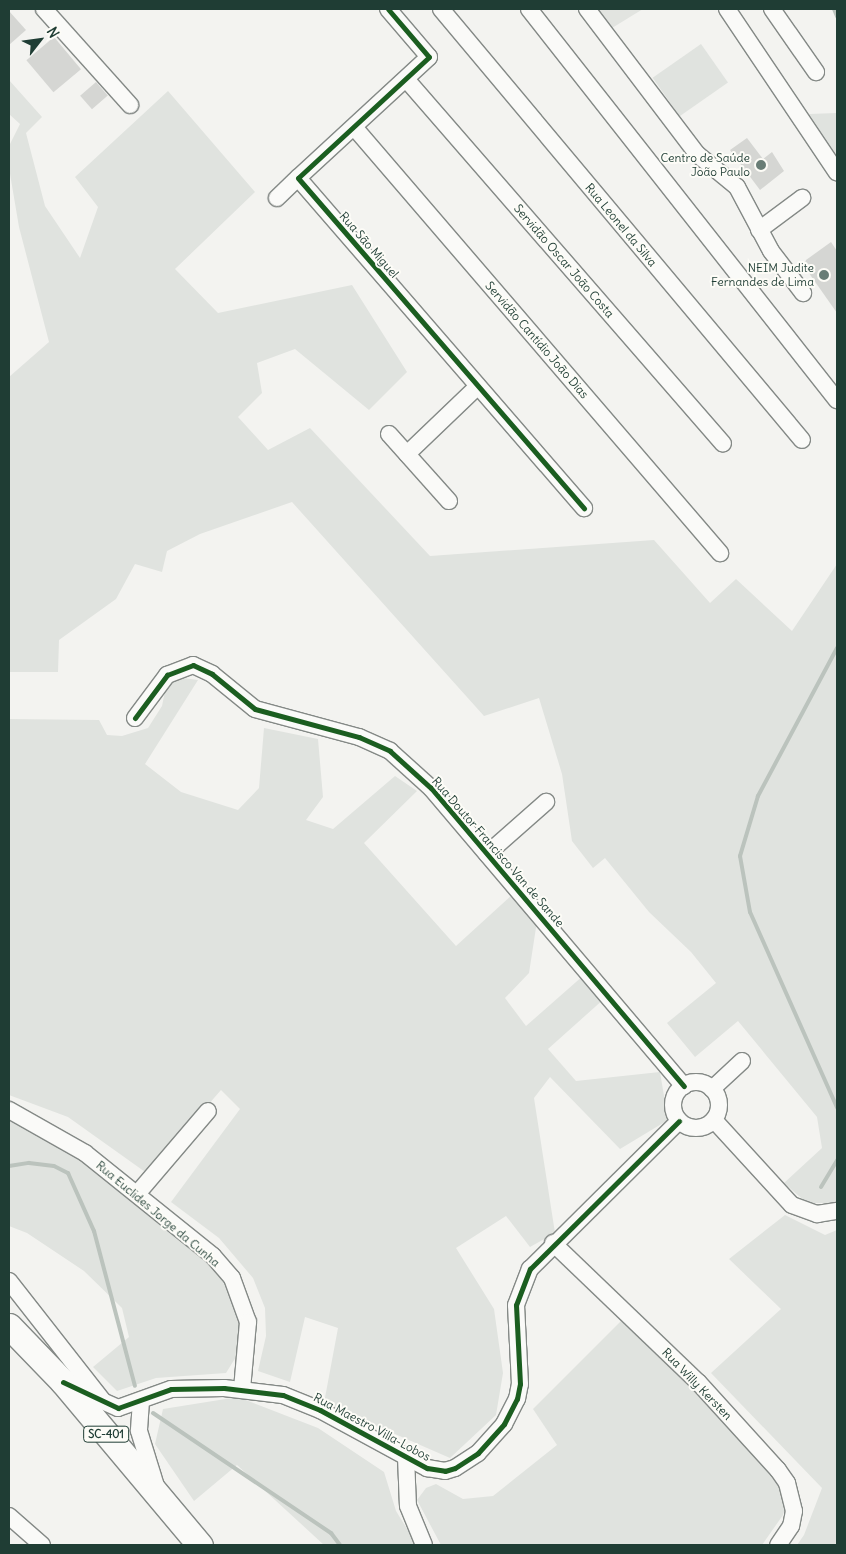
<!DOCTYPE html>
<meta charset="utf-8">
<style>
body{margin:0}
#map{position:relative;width:846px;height:1554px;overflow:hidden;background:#f3f3f0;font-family:Delius,sans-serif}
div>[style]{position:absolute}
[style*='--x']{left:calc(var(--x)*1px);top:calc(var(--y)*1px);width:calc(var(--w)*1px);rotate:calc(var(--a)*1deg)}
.built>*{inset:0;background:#e2e4e0}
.green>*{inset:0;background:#e0e3df;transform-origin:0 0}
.stream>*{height:4px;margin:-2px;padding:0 2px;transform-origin:2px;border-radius:2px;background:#bbc3bd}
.building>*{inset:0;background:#d5d6d3;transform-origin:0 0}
.roads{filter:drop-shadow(1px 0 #848986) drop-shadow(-1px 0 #848986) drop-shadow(0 1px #848986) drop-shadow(0 -1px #848986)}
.minor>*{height:16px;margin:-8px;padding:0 8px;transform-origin:8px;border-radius:8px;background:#fafaf8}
.minor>.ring{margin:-8px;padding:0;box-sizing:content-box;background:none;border:16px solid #fafaf8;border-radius:50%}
.highway>*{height:25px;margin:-12.5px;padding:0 12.5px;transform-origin:12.5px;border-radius:12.5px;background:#fafaf8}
.cycleway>*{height:5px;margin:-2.5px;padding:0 2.5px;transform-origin:2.5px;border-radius:2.5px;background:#1b5e20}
.dots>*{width:14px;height:14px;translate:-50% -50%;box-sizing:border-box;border:2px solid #fdfcf7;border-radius:50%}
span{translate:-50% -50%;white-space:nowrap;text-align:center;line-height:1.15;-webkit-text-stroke:4px #fdfcf7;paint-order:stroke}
.shield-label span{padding:1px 4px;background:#fdfcf7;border:1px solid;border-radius:4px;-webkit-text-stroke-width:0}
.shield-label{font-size:11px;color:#1f3d34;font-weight:700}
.poi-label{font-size:12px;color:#1f3d34}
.right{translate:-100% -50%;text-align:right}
.street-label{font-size:12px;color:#1f3d34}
.frame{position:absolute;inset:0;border:10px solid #1f3d34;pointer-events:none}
.north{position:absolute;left:15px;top:15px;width:50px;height:50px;-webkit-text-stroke:4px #fdfcf7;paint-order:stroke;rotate:60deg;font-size:14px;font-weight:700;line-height:20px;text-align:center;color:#1f3d34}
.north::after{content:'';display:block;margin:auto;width:18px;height:22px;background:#1f3d34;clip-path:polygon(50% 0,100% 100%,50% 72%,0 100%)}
</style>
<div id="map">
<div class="built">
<i style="clip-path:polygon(598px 9px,643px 9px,612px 28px)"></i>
</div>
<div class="green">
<i style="left:701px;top:44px;width:47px;height:59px;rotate:55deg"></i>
<i style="clip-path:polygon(9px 80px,42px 117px,26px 133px,45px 206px,80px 258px,98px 207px,75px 177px,168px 91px,255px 192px,175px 269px,218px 313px,352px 285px,407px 372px,369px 410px,295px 349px,257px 363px,262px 393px,238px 417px,268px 450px,310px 428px,430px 556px,654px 540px,710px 603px,736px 579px,792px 631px,837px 564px,837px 1203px,807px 1203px,784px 1183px,822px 1148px,817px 1117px,738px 1021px,695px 1057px,667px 1023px,716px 983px,691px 952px,649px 912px,605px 858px,593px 868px,572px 841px,562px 774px,539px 698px,484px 716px,292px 502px,200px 534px,167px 551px,162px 572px,135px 564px,116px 599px,59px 640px,58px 672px,9px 672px,9px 377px,49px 342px,19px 227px,9px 168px,9px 146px,20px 124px,9px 114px)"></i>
<i style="clip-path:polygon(837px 113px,837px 156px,809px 114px)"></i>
<i style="clip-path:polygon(168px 676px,198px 680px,145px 764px,181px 792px,238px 810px,259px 788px,264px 728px,318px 739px,323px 797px,306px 820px,333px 829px,395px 776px,417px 791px,364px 843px,456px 946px,514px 893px,537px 921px,529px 973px,505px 998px,526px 1026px,584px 975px,605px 998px,548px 1049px,576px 1081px,660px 1072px,668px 1120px,620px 1149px,550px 1077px,534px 1098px,555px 1233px,530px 1247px,506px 1216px,456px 1248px,494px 1309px,503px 1373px,496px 1415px,450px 1458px,324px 1403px,338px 1328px,305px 1317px,290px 1382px,258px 1371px,266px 1336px,265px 1308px,253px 1278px,219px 1238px,171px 1202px,240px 1109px,221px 1090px,148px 1174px,68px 1117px,9px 1095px,9px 719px,99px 720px,107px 735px,122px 736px,148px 728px,162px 706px)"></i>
<i style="clip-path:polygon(9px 1120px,56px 1138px,210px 1261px,230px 1281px,243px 1311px,244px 1344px,226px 1373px,156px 1378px,117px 1391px,93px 1367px,129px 1337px,122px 1308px,84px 1271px,27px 1233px,9px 1226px)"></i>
<i style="clip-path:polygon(785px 1215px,825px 1235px,837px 1230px,837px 1545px,797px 1545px,804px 1535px,822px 1488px,711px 1373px,781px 1309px,729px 1259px)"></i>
<i style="clip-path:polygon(621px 1321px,693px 1383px,752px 1449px,788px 1497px,783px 1515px,762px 1545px,441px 1545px,417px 1500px,426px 1488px,436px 1484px,463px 1499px,493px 1496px,557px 1445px,533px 1409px)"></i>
<i style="clip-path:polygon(238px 1397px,318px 1428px,384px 1472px,396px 1511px,417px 1545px,324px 1545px,237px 1465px,194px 1501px,155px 1444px,163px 1409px)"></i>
</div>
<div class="stream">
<i style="--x:834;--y:9;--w:8;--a:67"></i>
<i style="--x:837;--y:648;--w:168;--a:118.1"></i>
<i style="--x:758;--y:796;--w:63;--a:106.7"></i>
<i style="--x:740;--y:856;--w:57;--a:79.9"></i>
<i style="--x:750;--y:912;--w:214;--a:66"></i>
<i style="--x:9;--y:1166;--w:20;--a:-9"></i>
<i style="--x:29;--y:1163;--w:25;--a:7"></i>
<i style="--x:54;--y:1166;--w:16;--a:27"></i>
<i style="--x:68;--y:1173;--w:64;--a:65.9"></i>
<i style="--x:94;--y:1231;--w:160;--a:75.2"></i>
<i style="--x:821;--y:1187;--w:31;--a:-59"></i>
<i style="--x:153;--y:1413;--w:215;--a:34"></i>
<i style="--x:331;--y:1533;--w:15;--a:53"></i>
</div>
<div class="building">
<i style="clip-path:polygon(9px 11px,26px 30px,9px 45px)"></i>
<i style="left:54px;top:37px;width:42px;height:36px;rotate:50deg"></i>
<i style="left:96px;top:82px;width:18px;height:21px;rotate:49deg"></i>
<i style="clip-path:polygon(747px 138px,763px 159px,772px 152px,784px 171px,760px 190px,730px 150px)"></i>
<i style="clip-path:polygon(831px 242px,837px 251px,837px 313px,804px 266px,806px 260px)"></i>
</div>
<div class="roads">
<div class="minor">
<i style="--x:44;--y:9;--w:129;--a:48.1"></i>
<i style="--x:388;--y:9;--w:63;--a:49.5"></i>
<i style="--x:429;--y:57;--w:178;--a:137.3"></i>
<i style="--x:298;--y:178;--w:437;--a:49.1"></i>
<i style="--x:441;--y:9;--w:562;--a:50.05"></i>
<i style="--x:529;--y:9;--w:498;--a:51.8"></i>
<i style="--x:587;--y:9;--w:182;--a:52.8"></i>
<i style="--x:697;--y:154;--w:52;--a:39.5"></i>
<i style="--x:737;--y:187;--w:72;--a:62"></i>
<i style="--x:771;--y:251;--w:53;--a:52.7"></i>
<i style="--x:727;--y:9;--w:197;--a:56.1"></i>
<i style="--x:772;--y:9;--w:77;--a:55.1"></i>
<i style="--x:406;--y:79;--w:483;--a:49"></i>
<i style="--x:354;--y:127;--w:562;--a:49.33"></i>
<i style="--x:277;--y:198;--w:29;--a:-44"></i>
<i style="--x:759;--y:230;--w:54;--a:-36.7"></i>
<i style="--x:389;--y:434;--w:90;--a:48.2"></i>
<i style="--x:407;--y:454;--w:98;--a:-43.8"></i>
<i style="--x:135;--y:718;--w:54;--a:-53.3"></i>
<i style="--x:167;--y:675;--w:28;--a:-21"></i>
<i style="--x:193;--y:665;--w:21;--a:25"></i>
<i style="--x:212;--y:674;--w:55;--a:39.1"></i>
<i style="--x:255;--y:709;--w:108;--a:15.1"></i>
<i style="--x:359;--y:737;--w:34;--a:24"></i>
<i style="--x:390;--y:751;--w:55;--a:42.1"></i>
<i style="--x:431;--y:788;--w:391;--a:49.7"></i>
<i style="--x:487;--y:854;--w:79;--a:-41.4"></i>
<i class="ring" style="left:673px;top:1082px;width:30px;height:30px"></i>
<i style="--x:712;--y:1089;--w:41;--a:-43"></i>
<i style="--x:9;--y:1110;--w:87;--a:29.5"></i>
<i style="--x:85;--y:1153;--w:164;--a:38.8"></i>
<i style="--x:213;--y:1256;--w:29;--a:49"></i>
<i style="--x:232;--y:1278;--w:47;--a:70"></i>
<i style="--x:248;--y:1322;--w:67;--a:95.1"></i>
<i style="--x:714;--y:1120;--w:115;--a:47.5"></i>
<i style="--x:792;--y:1205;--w:27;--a:20"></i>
<i style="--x:817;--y:1214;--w:20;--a:-9"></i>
<i style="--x:137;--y:1194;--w:109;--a:-49.5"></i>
<i style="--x:553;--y:1243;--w:201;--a:43.8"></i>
<i style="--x:698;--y:1382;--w:119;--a:47.7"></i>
<i style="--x:778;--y:1470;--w:16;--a:55"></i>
<i style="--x:787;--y:1483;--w:29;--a:76"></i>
<i style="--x:794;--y:1511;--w:15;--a:101"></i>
<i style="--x:791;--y:1526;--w:23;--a:124"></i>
<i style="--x:9;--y:1281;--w:152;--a:51.9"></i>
<i style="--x:73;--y:1388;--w:49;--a:24"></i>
<i style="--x:118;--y:1408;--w:56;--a:-19.7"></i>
<i style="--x:171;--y:1389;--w:53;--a:-1.1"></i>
<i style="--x:224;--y:1388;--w:59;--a:6.8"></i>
<i style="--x:283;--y:1395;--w:40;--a:22"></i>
<i style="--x:320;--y:1410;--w:122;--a:28.5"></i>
<i style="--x:427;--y:1468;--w:18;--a:9"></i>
<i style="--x:445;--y:1471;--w:10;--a:-17"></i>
<i style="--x:455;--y:1468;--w:27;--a:-33"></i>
<i style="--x:478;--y:1453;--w:39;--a:-48"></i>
<i style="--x:504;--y:1424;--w:28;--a:-63"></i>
<i style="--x:517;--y:1399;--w:15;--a:-79"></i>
<i style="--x:520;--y:1384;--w:79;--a:-92.9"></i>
<i style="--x:516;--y:1305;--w:39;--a:-69"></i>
<i style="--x:530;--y:1269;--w:210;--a:-44.8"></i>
<i style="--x:141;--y:1401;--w:30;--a:94"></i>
<i style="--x:139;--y:1431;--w:58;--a:72.8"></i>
<i style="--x:406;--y:1457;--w:49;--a:87.7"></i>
<i style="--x:408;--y:1506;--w:42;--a:67.7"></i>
<i style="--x:9;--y:1516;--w:44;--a:41.3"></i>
</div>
<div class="highway">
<i style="--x:9;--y:1326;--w:78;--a:46"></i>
<i style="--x:63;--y:1382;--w:213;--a:50"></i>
</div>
</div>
<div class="cycleway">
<i style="--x:388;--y:9;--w:63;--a:49.5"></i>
<i style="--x:429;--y:57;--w:178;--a:137.3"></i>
<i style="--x:298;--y:178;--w:437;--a:49.1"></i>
<i style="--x:135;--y:718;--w:54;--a:-53.3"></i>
<i style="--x:167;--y:675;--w:28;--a:-21"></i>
<i style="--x:193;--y:665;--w:21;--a:25"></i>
<i style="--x:212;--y:674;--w:55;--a:39.1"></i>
<i style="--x:255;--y:709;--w:108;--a:15.1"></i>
<i style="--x:359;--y:737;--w:34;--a:24"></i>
<i style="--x:390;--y:751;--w:55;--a:42.1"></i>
<i style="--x:431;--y:788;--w:391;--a:49.7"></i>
<i style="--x:63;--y:1382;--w:61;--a:25.3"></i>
<i style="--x:118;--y:1408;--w:56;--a:-19.7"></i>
<i style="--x:171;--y:1389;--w:53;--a:-1.1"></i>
<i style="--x:224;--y:1388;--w:59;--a:6.8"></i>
<i style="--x:283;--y:1395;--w:40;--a:22"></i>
<i style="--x:320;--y:1410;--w:122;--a:28.5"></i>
<i style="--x:427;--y:1468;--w:18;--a:9"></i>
<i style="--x:445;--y:1471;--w:10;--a:-17"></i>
<i style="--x:455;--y:1468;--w:27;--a:-33"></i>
<i style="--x:478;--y:1453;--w:39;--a:-48"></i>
<i style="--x:504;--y:1424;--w:28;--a:-63"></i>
<i style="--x:517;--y:1399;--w:15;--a:-79"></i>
<i style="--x:520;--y:1384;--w:79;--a:-92.9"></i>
<i style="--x:516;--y:1305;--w:39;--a:-69"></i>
<i style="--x:530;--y:1269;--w:210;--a:-44.8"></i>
</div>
<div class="dots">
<i style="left:761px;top:165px;background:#697d76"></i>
<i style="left:824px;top:275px;background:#697d76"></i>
</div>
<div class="shield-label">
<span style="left:106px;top:1434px">SC-401</span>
</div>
<div class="poi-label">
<span class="right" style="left:750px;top:165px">Centro de Saúde<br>João Paulo</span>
<span class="right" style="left:814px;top:275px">NEIM Judite<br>Fernandes de Lima</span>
</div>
<div class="street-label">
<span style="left:621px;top:225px;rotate:50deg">Rua Leonel da Silva</span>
<span style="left:369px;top:245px;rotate:49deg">Rua São Miguel</span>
<span style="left:564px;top:261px;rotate:49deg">Servidão Oscar João Costa</span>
<span style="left:537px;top:340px;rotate:49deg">Servidão Cantídio João Dias</span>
<span style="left:498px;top:852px;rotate:49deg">Rua Doutor Francisco Van de Sande</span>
<span style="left:158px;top:1214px;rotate:40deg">Rua Euclides Jorge da Cunha</span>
<span style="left:697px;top:1384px;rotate:46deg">Rua Willy Kersten</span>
<span style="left:372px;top:1427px;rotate:28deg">Rua Maestro Villa-Lobos</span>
</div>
<div class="frame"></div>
<div class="north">N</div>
</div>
